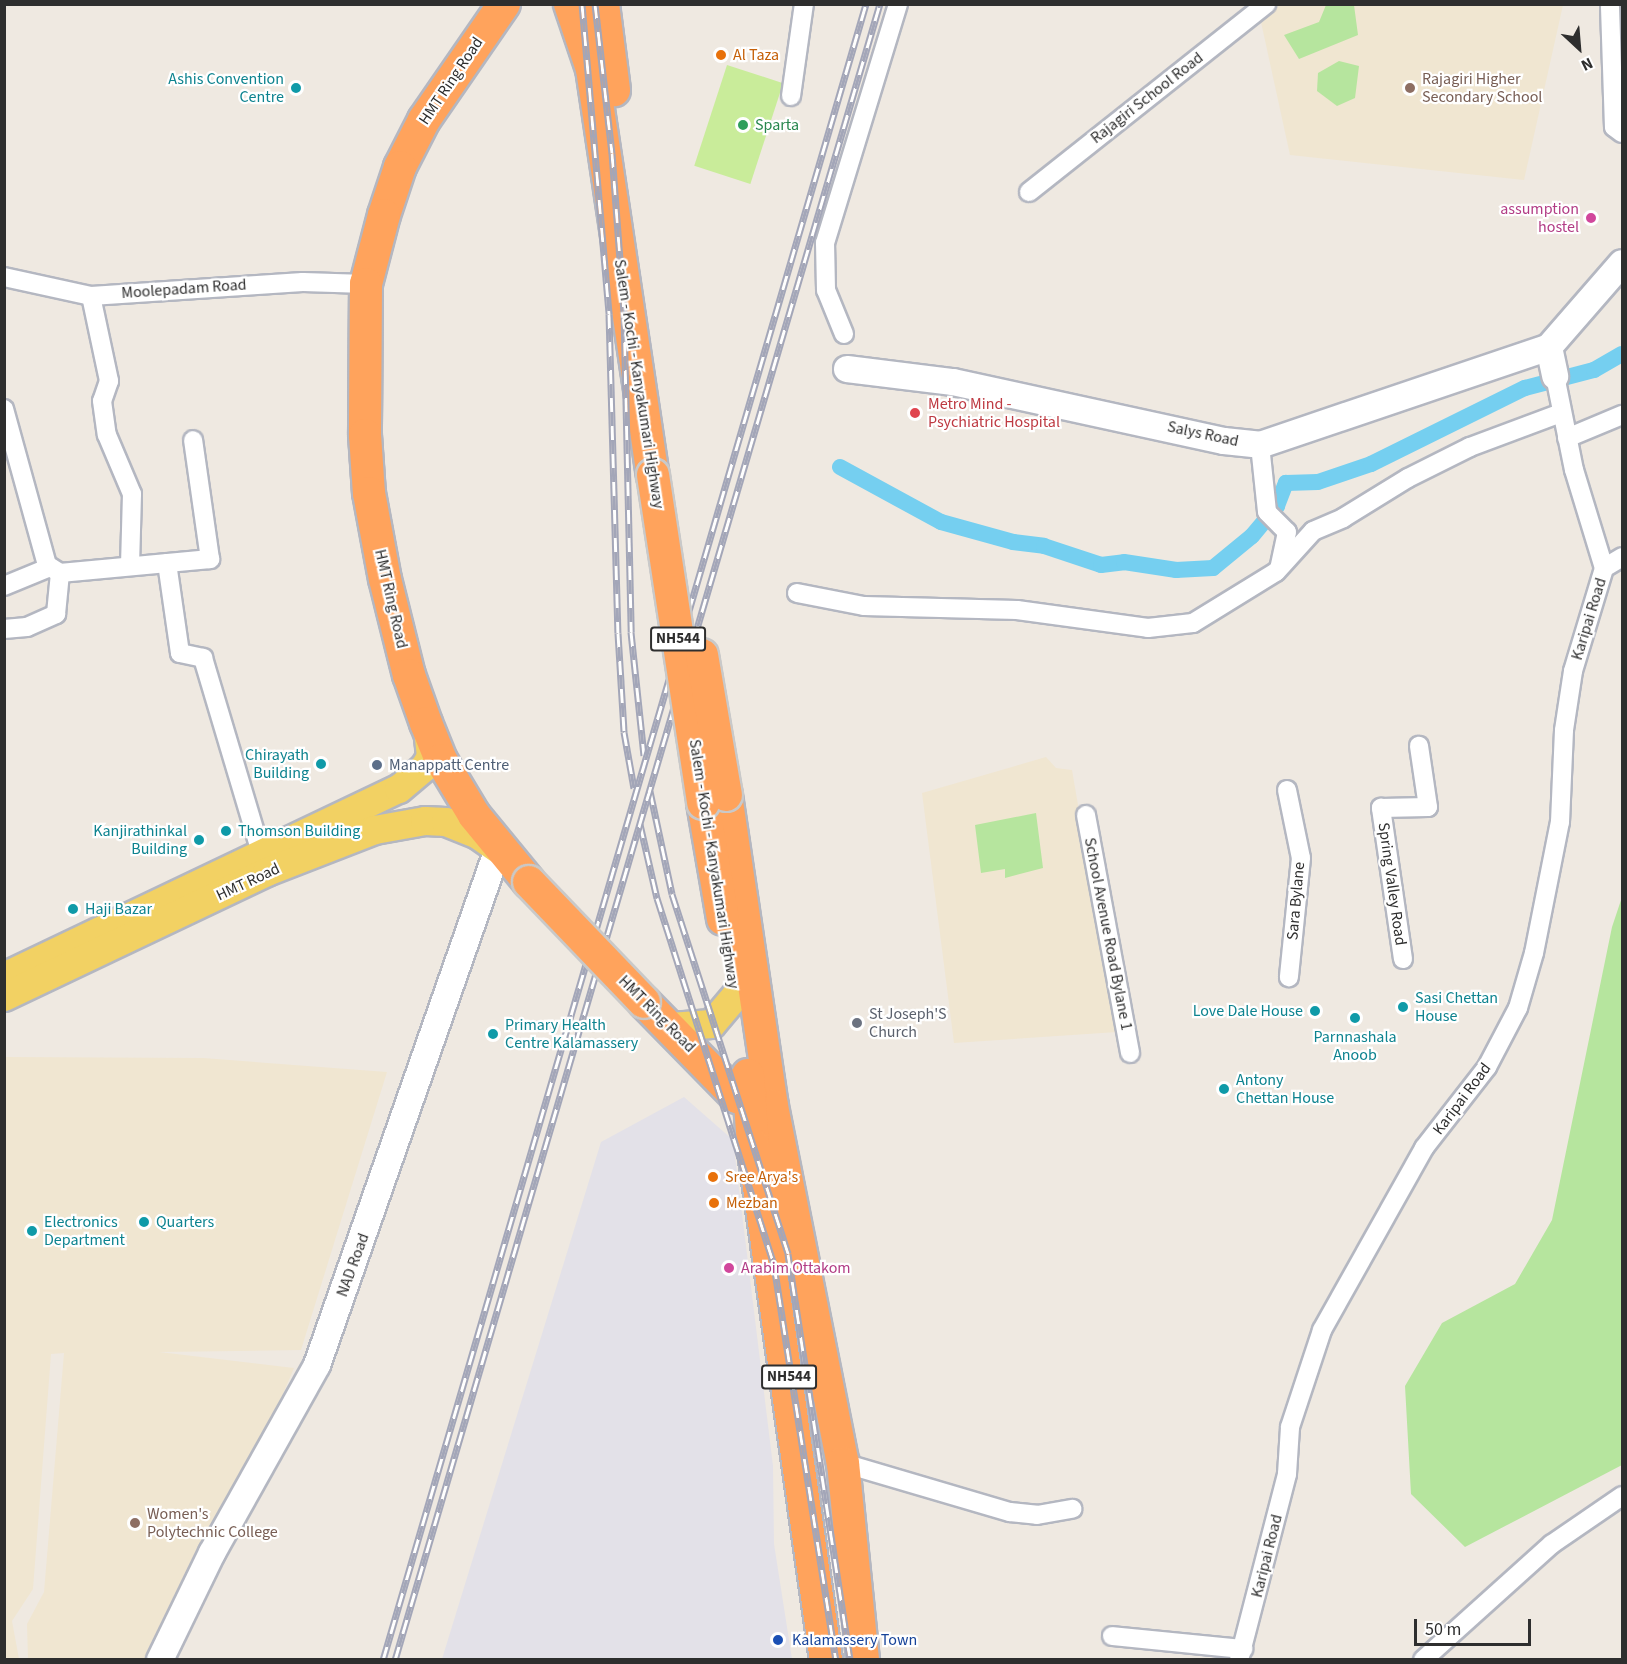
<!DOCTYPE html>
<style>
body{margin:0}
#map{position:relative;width:1627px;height:1664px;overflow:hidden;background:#efe9e1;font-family:"Source Sans 3",sans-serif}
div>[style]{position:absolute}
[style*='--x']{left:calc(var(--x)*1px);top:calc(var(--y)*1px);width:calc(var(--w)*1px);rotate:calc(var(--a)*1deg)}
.industrial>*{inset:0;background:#e3e1e8}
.education>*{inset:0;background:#f0e6d1}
.green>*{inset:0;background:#b6e59e}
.pitch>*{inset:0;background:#c9ec9a;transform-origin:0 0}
.canal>*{height:16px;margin:-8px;padding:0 8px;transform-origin:8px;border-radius:8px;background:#75cff0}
.roads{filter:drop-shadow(2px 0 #b4b7c1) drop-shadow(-2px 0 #b4b7c1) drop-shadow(0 2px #b4b7c1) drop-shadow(0 -2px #b4b7c1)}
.street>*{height:18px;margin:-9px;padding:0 9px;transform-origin:9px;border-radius:9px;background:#fff}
.secondary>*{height:26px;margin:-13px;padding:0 13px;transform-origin:13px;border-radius:13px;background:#fff}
.primary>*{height:28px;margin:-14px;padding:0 14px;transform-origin:14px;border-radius:14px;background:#f2d163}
.highway>*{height:32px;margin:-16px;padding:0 16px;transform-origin:16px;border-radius:16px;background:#ffa35c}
.rail>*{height:7px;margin-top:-3.5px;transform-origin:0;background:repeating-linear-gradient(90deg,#fff 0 14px,#a3a6b8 0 28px);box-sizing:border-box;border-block:2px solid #a3a6b8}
.bridges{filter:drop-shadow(2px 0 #c9c9c9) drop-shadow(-2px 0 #c9c9c9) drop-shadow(0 2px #c9c9c9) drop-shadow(0 -2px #c9c9c9)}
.highway-bridge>*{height:32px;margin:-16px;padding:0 16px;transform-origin:16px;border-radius:16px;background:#ffa35c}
.dots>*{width:16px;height:16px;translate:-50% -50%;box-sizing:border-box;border:3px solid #fff;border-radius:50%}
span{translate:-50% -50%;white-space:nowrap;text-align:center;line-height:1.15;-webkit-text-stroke:4.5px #fff;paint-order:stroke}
.shield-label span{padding:2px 4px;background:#fff;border:2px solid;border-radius:4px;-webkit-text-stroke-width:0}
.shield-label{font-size:15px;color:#2e2e2e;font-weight:700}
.food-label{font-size:16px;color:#c56008}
.left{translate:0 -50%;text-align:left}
.culture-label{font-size:16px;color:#0d838f}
.right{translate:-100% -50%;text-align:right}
.education-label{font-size:16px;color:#785e54}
.street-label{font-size:16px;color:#2e2e2e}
.leisure-label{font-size:16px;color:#27864d}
.hotel-label{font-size:16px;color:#b23c85}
.health-label{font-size:16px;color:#be3a42}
.service-label{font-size:16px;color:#4e5e75}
.worship-label{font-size:16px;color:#5b616d}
.transit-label{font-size:16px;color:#164399}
.frame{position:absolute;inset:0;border:6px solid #2e2e2e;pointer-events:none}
.north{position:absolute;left:1549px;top:18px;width:60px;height:60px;-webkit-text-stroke:4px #fff;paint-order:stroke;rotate:154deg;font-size:16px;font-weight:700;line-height:24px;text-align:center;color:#2e2e2e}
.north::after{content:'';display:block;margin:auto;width:21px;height:27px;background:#2e2e2e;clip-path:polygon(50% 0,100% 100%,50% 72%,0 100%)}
.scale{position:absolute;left:1414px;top:1619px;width:117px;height:27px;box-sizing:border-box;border:3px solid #2e2e2e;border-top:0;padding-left:8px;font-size:18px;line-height:21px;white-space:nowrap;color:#2e2e2e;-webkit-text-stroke:4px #fff;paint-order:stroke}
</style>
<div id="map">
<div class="industrial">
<i style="clip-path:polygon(684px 1097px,733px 1140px,773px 1466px,774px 1544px,792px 1659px,442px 1659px,601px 1142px)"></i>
</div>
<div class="education">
<i style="clip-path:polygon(1279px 5px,1563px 5px,1524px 180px,1290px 155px,1261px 22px)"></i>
<i style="clip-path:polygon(1046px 757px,1056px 768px,1072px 770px,1117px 1032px,954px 1043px,922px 793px)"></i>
<i style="clip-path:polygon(5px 1057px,203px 1058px,387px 1072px,301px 1350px,159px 1352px,294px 1368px,256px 1457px,152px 1659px,28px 1659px,27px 1624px,44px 1592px,64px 1353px,51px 1354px,33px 1589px,12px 1621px,19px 1659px,5px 1660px)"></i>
</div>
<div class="green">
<i style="clip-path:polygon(1326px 5px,1354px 5px,1358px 35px,1299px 59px,1284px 35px,1319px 22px)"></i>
<i style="clip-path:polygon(1339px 61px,1359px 66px,1355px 98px,1337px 106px,1317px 91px,1318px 73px)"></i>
<i style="clip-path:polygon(1036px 813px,1043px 868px,1005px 878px,1005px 869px,981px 873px,975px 825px)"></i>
<i style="clip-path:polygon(1622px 897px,1622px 1465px,1465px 1547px,1411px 1494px,1405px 1386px,1442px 1323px,1515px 1284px,1552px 1220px,1612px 927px)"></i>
</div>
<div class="pitch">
<i style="left:727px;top:65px;width:59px;height:106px;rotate:18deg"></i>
</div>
<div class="canal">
<i style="--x:840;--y:467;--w:115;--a:28.6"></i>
<i style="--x:941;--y:522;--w:75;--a:15.5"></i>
<i style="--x:1013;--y:542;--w:31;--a:7"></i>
<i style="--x:1044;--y:546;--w:60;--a:18.4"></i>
<i style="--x:1101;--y:565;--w:23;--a:-7"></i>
<i style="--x:1124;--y:562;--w:53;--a:8.7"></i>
<i style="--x:1176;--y:570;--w:37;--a:-3"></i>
<i style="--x:1213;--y:568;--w:50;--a:-39.4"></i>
<i style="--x:1252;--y:536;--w:39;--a:-50"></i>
<i style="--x:1277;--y:506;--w:25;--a:-69"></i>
<i style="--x:1286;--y:483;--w:32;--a:-2"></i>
<i style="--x:1318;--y:482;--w:56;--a:-18.8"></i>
<i style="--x:1371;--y:464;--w:172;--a:-26.3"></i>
<i style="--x:1525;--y:388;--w:71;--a:-14.6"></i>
<i style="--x:1594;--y:370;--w:32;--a:-30"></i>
</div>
<div class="roads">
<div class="street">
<i style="--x:1610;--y:7;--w:120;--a:88.1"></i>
<i style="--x:1614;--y:127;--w:10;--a:37"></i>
<i style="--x:791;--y:96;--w:93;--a:-82"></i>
<i style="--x:1029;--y:192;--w:303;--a:-38.4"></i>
<i style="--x:4;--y:277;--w:89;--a:12.3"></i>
<i style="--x:91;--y:296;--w:212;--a:-3.8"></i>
<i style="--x:303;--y:282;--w:63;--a:1.8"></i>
<i style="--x:91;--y:296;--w:87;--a:78"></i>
<i style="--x:109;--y:381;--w:21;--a:109"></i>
<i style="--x:102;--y:401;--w:34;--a:82"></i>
<i style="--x:107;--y:435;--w:64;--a:67"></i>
<i style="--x:132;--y:494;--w:72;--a:91.6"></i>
<i style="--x:844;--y:334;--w:48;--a:-112.2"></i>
<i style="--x:826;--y:290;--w:47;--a:-91.2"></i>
<i style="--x:825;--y:243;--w:250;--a:-73"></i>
<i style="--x:4;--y:409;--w:162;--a:74.6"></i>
<i style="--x:47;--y:565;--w:15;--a:32"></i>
<i style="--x:1567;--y:438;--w:60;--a:-22.7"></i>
<i style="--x:1260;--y:445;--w:67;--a:84"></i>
<i style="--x:1267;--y:512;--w:28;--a:45"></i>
<i style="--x:1287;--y:532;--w:35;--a:102"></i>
<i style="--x:167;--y:563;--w:91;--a:81.8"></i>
<i style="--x:180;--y:653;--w:24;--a:12"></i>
<i style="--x:203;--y:658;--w:203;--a:73.4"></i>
<i style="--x:1604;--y:568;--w:21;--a:-31"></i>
<i style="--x:4;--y:586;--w:50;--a:-22.4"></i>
<i style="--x:797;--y:593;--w:68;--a:11"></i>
<i style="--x:864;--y:606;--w:153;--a:1.5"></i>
<i style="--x:1017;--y:610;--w:132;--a:7.8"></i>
<i style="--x:1148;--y:628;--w:45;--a:-6.3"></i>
<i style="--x:1193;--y:623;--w:97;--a:-31.6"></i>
<i style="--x:1276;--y:572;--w:55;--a:-47.9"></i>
<i style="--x:1313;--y:531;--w:33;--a:-23"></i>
<i style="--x:1343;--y:518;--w:76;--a:-31.6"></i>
<i style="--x:1408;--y:478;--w:69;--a:-26.6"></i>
<i style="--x:1470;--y:447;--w:97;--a:-20.5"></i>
<i style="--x:4;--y:629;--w:23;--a:-5"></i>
<i style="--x:27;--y:627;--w:32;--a:-24"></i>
<i style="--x:56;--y:614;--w:41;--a:-84.4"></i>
<i style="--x:60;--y:573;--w:151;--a:-5.3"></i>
<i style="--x:210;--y:559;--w:120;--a:-98.1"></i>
<i style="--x:1287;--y:790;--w:69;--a:78.4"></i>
<i style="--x:1301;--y:858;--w:120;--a:95.8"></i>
<i style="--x:1086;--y:815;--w:242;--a:79.5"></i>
<i style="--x:1403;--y:959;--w:153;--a:-98.3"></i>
<i style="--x:1381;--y:808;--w:47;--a:-1.2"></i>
<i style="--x:1428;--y:807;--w:62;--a:-98.4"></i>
<i style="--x:843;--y:1463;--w:174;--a:16.4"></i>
<i style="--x:1010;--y:1512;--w:27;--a:6"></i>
<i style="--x:1037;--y:1515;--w:36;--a:-10"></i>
<i style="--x:1112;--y:1636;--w:132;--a:5.7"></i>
<i style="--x:1239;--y:1660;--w:192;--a:-75.5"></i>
<i style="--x:1287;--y:1474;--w:47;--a:-86.3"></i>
<i style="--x:1290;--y:1427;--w:102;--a:-71.7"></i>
<i style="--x:1322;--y:1330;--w:209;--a:-60.7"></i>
<i style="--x:1424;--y:1148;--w:103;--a:-52.1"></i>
<i style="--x:1487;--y:1067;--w:67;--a:-62.3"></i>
<i style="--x:1518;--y:1008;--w:57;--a:-73.8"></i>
<i style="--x:1534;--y:953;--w:134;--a:-78.8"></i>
<i style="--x:1560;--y:822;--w:92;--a:-87.5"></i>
<i style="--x:1564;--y:730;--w:60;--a:-81.3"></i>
<i style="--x:1573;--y:671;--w:108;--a:-73.2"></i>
<i style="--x:1604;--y:568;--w:102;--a:-107"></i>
<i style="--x:1574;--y:470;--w:96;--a:-101.4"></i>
<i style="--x:1423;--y:1660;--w:173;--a:-42"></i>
<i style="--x:1552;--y:1544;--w:85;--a:-34.4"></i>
</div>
<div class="secondary">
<i style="--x:1549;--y:347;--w:111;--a:-49"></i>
<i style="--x:1549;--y:347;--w:30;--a:78"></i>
<i style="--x:847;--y:369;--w:107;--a:7"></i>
<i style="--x:953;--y:382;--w:277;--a:12.3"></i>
<i style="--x:1224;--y:441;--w:36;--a:6"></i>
<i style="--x:1260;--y:445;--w:305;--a:-18.7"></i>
<i style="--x:160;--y:1660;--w:119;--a:-64.1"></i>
<i style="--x:212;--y:1553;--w:215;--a:-60.8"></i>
<i style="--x:317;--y:1365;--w:547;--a:-70.67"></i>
</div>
<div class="primary">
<i style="--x:4;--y:977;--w:437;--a:-25.5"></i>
<i style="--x:399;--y:789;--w:34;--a:-40"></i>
<i style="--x:425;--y:767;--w:12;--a:-59"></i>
<i style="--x:431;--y:757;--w:29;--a:-96"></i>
<i style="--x:4;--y:997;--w:291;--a:-25.4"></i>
<i style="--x:267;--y:872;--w:116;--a:-21.3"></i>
<i style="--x:375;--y:830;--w:51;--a:-10.2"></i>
<i style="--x:425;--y:821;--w:21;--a:3"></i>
<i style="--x:446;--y:822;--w:35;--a:22"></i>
<i style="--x:478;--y:835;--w:24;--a:35"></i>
<i style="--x:670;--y:1027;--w:42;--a:-4.1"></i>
<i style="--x:712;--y:1024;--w:38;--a:-50"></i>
</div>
<div class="highway">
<i style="--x:504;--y:4;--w:141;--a:124.6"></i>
<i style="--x:424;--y:120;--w:53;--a:117.1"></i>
<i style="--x:400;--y:167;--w:51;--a:108.4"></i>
<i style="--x:384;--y:215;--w:71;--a:104.6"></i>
<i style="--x:366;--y:284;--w:151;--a:90.4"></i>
<i style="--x:365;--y:435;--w:58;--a:86.1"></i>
<i style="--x:369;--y:493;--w:87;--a:79.5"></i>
<i style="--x:385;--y:579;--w:99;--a:76"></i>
<i style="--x:409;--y:675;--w:51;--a:70.5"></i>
<i style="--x:426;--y:723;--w:40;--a:68"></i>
<i style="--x:441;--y:760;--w:64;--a:59"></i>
<i style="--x:474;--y:815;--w:87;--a:50.6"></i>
<i style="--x:570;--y:4;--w:69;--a:71.3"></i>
<i style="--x:592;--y:69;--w:411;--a:81.5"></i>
<i style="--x:603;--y:4;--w:87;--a:82.7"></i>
<i style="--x:726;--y:795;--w:314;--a:81.6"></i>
<i style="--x:772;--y:1106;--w:364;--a:78.8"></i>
<i style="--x:843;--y:1463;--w:198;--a:84.2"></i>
<i style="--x:703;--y:803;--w:118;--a:80.2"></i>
<i style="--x:644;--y:1002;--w:133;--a:45.6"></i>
<i style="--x:737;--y:1097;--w:14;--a:-8"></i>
<i style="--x:748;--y:1075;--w:70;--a:85.9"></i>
<i style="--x:753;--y:1145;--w:520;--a:81.93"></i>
</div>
</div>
<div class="rail">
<i style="--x:582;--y:4;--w:311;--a:85"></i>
<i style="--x:609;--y:314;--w:319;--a:88.4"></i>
<i style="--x:618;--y:633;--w:99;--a:86.5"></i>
<i style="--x:624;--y:732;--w:57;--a:79.9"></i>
<i style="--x:595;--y:4;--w:150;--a:83.5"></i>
<i style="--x:612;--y:153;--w:161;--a:85.7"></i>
<i style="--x:624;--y:314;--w:318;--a:88.7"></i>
<i style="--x:631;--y:632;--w:124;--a:84"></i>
<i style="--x:650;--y:791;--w:105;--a:77.9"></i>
<i style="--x:672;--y:894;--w:378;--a:72.1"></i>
<i style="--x:788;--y:1254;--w:411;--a:81.3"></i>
<i style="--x:640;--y:824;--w:76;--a:77.1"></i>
<i style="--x:657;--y:898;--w:385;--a:72.3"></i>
<i style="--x:774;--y:1265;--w:400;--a:81.1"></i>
<i style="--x:383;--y:1660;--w:1725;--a:-73.74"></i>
<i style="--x:395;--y:1660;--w:1726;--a:-73.68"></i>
</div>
<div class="bridges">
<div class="highway-bridge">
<i style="--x:653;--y:475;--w:332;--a:81.3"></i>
<i style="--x:702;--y:655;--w:142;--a:80.3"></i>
<i style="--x:529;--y:882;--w:166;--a:46.2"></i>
</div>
</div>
<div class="dots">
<i style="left:721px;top:55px;background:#e8710a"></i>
<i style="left:296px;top:88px;background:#0f9aa8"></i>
<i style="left:1410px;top:88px;background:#8d6e63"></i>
<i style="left:743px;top:125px;background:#2e9e5b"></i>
<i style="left:1591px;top:218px;background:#d1479c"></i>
<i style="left:915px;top:413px;background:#e0444e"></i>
<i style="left:321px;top:764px;background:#0f9aa8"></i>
<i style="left:377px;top:765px;background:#5c6f8a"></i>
<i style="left:226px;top:831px;background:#0f9aa8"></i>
<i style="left:199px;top:840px;background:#0f9aa8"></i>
<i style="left:73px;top:909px;background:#0f9aa8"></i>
<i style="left:1403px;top:1007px;background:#0f9aa8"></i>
<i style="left:1315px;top:1011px;background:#0f9aa8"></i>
<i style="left:1355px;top:1018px;background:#0f9aa8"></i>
<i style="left:857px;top:1023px;background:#6b7280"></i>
<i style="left:493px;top:1034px;background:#0f9aa8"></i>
<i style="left:1224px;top:1089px;background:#0f9aa8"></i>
<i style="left:713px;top:1177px;background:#e8710a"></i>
<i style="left:714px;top:1203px;background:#e8710a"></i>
<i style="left:144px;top:1222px;background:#0f9aa8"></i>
<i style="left:32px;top:1231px;background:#0f9aa8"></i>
<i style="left:729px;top:1268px;background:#d1479c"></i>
<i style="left:135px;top:1523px;background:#8d6e63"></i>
<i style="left:778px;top:1640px;background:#1a4fb4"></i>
</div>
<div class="shield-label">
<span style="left:678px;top:639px">NH544</span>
<span style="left:789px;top:1377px">NH544</span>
</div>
<div class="food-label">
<span class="left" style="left:733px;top:55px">Al Taza</span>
<span class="left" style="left:725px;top:1177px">Sree Arya's</span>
<span class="left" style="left:726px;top:1203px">Mezban</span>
</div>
<div class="culture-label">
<span class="right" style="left:284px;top:88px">Ashis Convention<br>Centre</span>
<span class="right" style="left:309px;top:764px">Chirayath<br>Building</span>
<span class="right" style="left:187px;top:840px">Kanjirathinkal<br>Building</span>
<span class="left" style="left:238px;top:831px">Thomson Building</span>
<span class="left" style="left:85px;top:909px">Haji Bazar</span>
<span class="left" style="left:1415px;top:1007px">Sasi Chettan<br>House</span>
<span class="right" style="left:1303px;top:1011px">Love Dale House</span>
<span class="left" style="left:505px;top:1034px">Primary Health<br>Centre Kalamassery</span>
<span style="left:1355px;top:1046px">Parnnashala<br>Anoob</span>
<span class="left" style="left:1236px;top:1089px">Antony<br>Chettan House</span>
<span class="left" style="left:44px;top:1231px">Electronics<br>Department</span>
<span class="left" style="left:156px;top:1222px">Quarters</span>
</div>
<div class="education-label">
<span class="left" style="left:1422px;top:88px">Rajagiri Higher<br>Secondary School</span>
<span class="left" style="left:147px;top:1523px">Women's<br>Polytechnic College</span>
</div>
<div class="street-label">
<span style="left:451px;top:81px;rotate:-56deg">HMT Ring Road</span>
<span style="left:1147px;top:98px;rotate:-38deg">Rajagiri School Road</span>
<span style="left:184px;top:289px;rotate:-4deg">Moolepadam Road</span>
<span style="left:639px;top:384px;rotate:81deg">Salem - Kochi - Kanyakumari Highway</span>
<span style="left:1203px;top:434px;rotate:12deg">Salys Road</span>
<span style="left:391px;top:599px;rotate:77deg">HMT Ring Road</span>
<span style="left:1589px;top:619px;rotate:-73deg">Karipai Road</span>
<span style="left:714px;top:864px;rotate:81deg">Salem - Kochi - Kanyakumari Highway</span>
<span style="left:248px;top:882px;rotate:-25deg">HMT Road</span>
<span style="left:1392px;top:884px;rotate:82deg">Spring Valley Road</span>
<span style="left:1296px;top:901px;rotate:-85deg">Sara Bylane</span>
<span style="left:1108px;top:934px;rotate:79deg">School Avenue Road Bylane 1</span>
<span style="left:657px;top:1014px;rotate:45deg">HMT Ring Road</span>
<span style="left:1462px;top:1099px;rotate:-53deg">Karipai Road</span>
<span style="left:353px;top:1265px;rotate:-70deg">NAD Road</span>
<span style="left:1267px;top:1556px;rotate:-76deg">Karipai Road</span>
</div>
<div class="leisure-label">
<span class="left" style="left:755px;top:125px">Sparta</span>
</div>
<div class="hotel-label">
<span class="right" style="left:1579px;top:218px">assumption<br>hostel</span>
<span class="left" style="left:741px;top:1268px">Arabim Ottakom</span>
</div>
<div class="health-label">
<span class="left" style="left:928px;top:413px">Metro Mind -<br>Psychiatric Hospital</span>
</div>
<div class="service-label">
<span class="left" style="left:389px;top:765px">Manappatt Centre</span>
</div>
<div class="worship-label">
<span class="left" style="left:869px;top:1023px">St Joseph'S<br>Church</span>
</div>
<div class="transit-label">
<span class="left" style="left:792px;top:1640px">Kalamassery Town</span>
</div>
<div class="frame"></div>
<div class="north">N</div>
<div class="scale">50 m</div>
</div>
